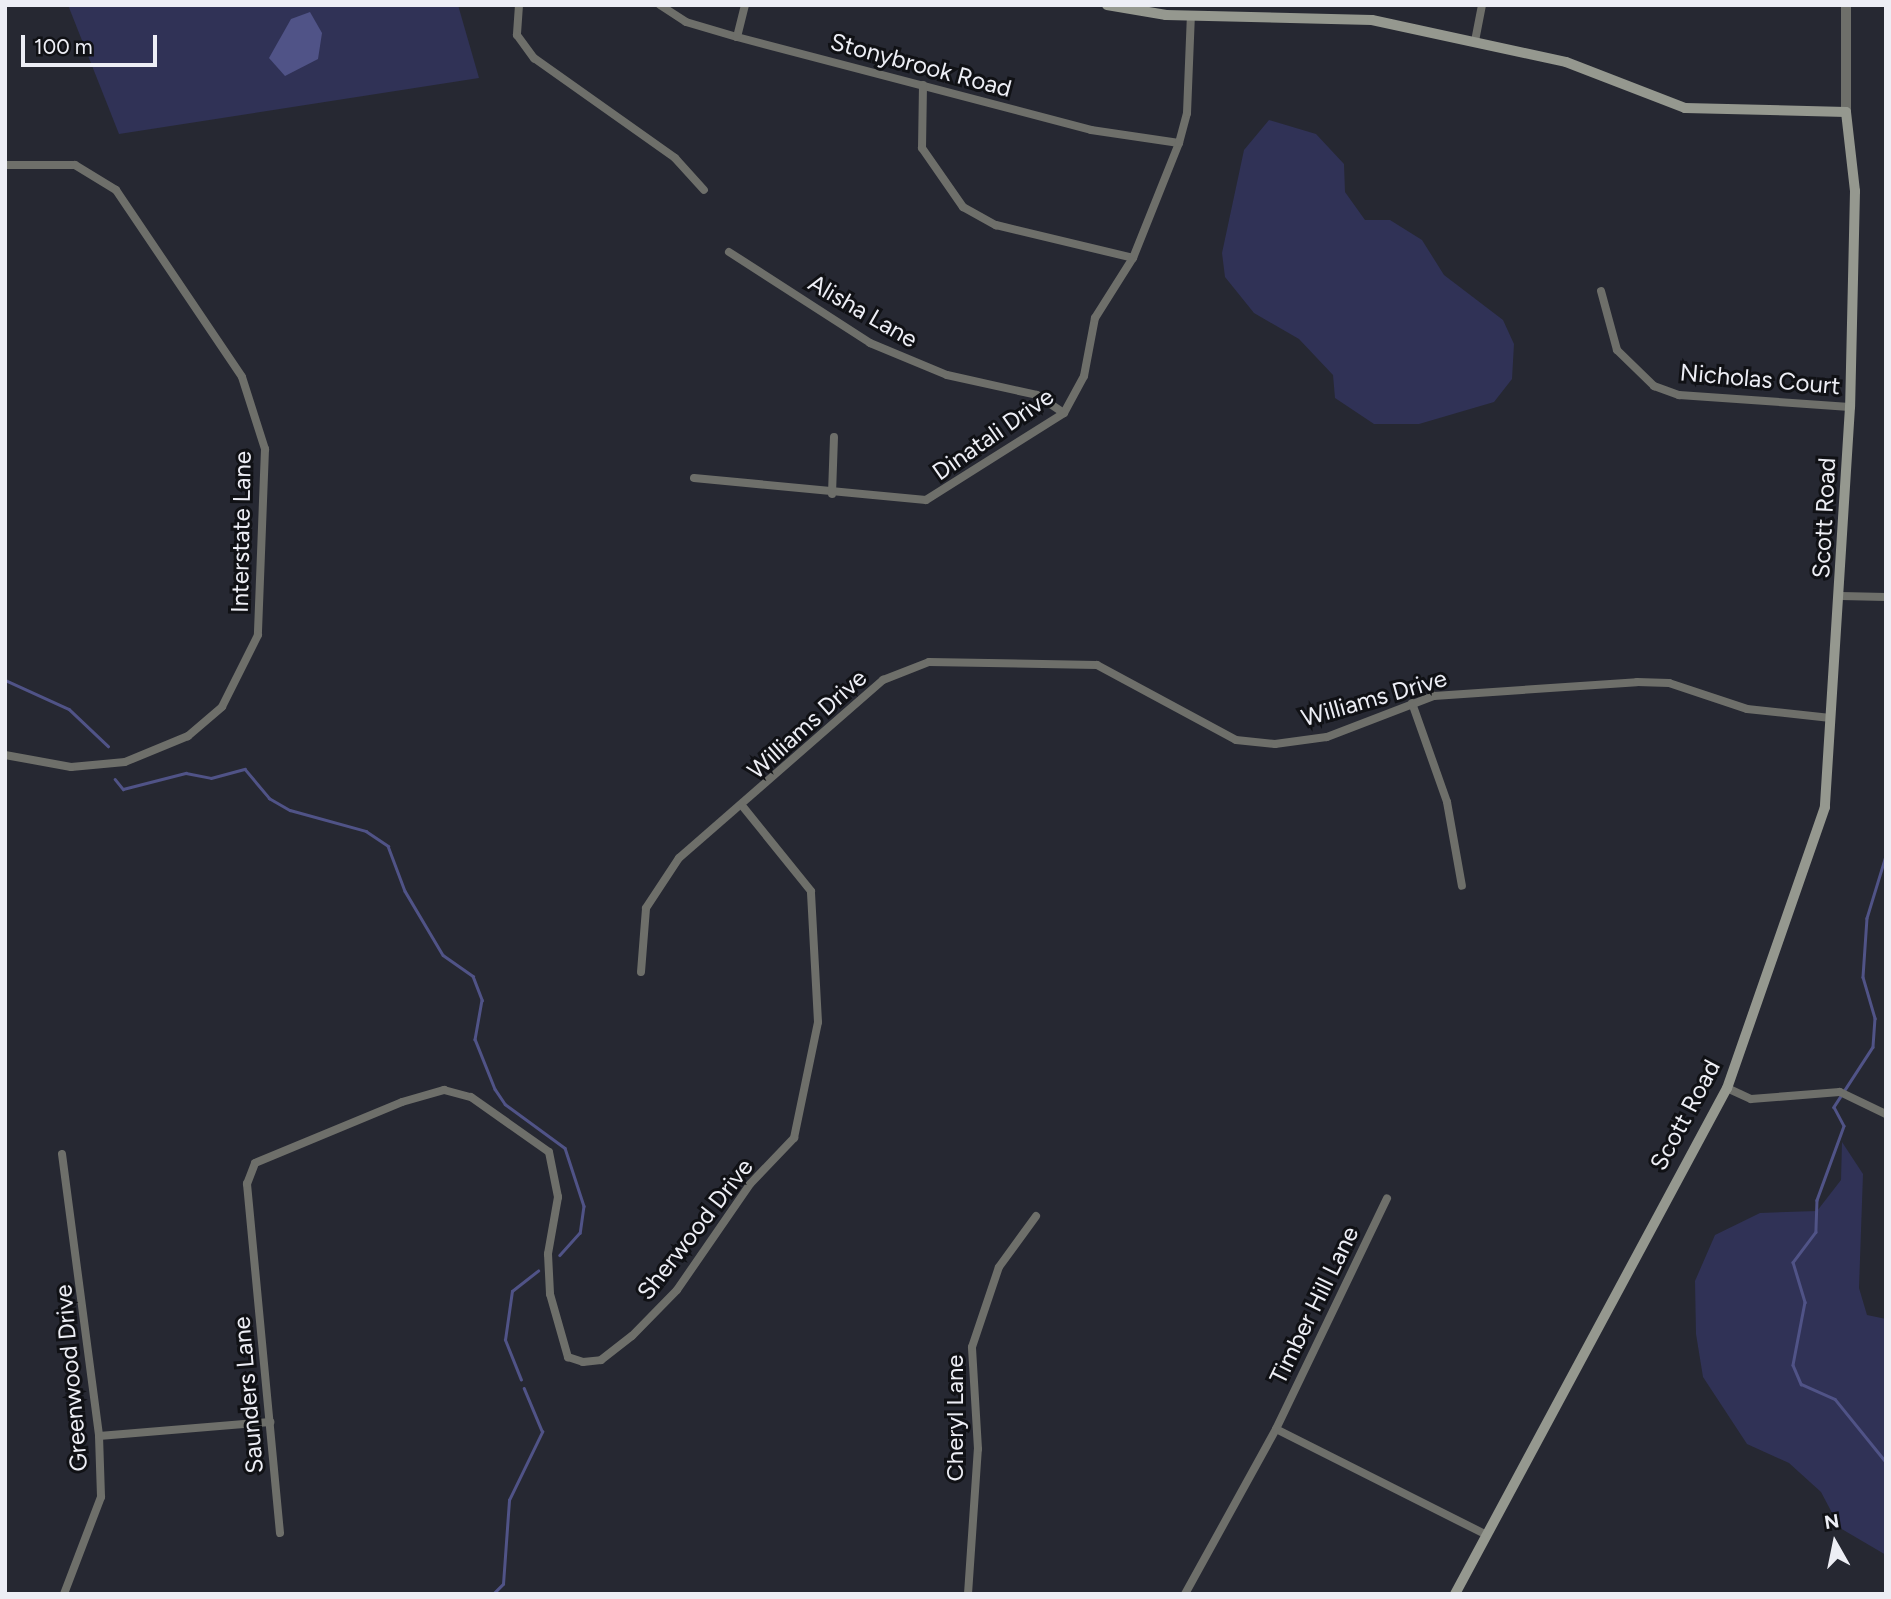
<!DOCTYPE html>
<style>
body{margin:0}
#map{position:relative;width:1891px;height:1599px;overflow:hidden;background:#262832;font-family:Figtree,sans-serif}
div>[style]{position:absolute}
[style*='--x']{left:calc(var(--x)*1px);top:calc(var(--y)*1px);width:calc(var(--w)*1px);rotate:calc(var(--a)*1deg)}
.green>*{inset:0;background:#303256}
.water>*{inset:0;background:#505387}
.stream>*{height:2.5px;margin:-1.25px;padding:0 1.25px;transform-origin:1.25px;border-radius:1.25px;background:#505387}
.minor>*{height:8px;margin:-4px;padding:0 4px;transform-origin:4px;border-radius:4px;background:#6e6f6a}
.tertiary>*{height:10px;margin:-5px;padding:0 5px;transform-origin:5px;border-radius:5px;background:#6e6f6a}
.secondary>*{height:10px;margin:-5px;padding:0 5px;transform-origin:5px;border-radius:5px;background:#95988f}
span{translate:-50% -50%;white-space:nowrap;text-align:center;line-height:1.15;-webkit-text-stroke:6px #101115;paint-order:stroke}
.street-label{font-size:24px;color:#edeef5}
.frame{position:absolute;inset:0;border:7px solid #edeef5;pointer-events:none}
.north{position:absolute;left:1800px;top:1508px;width:70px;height:70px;-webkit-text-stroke:5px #101115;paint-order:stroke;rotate:351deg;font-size:19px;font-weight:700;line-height:28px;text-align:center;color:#edeef5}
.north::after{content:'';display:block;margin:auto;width:24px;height:32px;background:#edeef5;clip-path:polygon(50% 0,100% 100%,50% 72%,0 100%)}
.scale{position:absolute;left:21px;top:35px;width:136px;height:32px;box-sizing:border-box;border:4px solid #edeef5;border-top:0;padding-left:9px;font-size:21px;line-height:24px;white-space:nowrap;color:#edeef5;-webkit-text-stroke:5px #101115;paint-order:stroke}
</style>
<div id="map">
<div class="green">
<i style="clip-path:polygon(68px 5px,458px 5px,479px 78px,119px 134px)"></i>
<i style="clip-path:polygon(1269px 120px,1316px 134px,1344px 164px,1345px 192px,1365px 220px,1390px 220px,1422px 240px,1444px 275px,1503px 320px,1514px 344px,1512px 379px,1494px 402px,1419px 424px,1374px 424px,1335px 398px,1333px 375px,1299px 339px,1254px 313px,1225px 277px,1222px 253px,1244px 150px)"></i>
<i style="clip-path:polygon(1842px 1142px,1863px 1174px,1859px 1288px,1867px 1315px,1886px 1319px,1886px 1555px,1840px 1528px,1821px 1492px,1789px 1463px,1747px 1444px,1703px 1377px,1696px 1334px,1695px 1281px,1715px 1235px,1760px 1213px,1817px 1211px,1841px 1180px)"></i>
</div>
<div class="water">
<i style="clip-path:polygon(310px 12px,322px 33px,318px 59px,285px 76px,269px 58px,291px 19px)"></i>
</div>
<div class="stream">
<i style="--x:5;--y:680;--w:70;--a:24.4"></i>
<i style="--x:69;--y:709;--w:54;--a:43.5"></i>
<i style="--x:115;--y:779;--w:13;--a:51"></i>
<i style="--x:123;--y:789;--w:65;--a:-14.3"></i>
<i style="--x:186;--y:773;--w:25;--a:11"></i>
<i style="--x:211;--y:778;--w:35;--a:-15"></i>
<i style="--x:245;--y:769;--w:38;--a:50"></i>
<i style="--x:269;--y:798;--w:24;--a:30"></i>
<i style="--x:290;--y:810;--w:79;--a:15.4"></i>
<i style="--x:366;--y:831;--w:27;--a:34"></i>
<i style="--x:388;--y:846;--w:48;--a:69.3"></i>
<i style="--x:405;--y:891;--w:74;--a:59.3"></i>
<i style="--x:443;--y:955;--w:37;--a:35"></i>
<i style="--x:473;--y:976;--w:26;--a:69"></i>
<i style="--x:482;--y:1000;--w:40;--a:100"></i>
<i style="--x:475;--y:1039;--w:54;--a:68.2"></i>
<i style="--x:495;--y:1089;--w:18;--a:56"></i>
<i style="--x:505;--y:1104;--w:74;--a:36.3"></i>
<i style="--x:565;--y:1148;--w:61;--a:71.9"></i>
<i style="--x:584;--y:1206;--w:27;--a:98"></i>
<i style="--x:580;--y:1233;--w:30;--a:132"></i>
<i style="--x:1886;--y:856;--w:65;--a:107"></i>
<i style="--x:1867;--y:918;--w:59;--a:93.9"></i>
<i style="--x:1863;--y:977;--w:43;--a:73.7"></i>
<i style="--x:1875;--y:1018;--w:29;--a:94"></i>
<i style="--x:1873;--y:1047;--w:72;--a:123"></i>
<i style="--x:1834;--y:1107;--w:21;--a:62"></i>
<i style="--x:1844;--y:1126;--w:79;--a:110"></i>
<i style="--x:1817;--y:1200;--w:32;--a:92"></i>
<i style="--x:1816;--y:1232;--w:38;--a:127"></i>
<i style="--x:1793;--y:1262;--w:42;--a:73.3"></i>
<i style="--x:1805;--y:1302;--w:64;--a:100.8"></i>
<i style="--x:1793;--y:1365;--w:21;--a:67"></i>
<i style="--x:1801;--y:1384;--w:37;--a:24"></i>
<i style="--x:1835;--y:1399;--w:81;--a:51"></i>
<i style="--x:521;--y:1380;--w:43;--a:-111.8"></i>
<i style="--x:505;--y:1340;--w:49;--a:-81.9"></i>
<i style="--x:512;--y:1291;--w:33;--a:-38"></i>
<i style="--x:493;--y:1594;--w:14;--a:-45"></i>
<i style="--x:503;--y:1584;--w:84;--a:-85.9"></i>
<i style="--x:509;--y:1500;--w:76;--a:-64.1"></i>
<i style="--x:542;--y:1432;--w:47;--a:-112.7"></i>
</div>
<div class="minor">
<i style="--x:519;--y:5;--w:30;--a:94"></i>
<i style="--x:517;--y:35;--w:29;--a:54"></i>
<i style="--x:534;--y:58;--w:173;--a:35.3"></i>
<i style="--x:675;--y:158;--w:43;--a:47.8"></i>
<i style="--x:660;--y:5;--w:31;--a:33"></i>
<i style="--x:686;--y:22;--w:53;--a:16.4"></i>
<i style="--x:737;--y:37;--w:366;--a:14.7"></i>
<i style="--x:1091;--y:130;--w:89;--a:8.4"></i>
<i style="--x:737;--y:37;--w:33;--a:-76"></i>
<i style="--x:1475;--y:41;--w:37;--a:-79"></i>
<i style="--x:923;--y:85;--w:63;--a:90.9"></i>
<i style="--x:922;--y:148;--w:72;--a:55.2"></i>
<i style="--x:963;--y:207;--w:38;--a:29"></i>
<i style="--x:996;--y:225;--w:141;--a:13.5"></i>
<i style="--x:5;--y:165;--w:70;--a:0"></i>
<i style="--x:75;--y:165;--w:48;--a:31.4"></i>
<i style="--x:116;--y:190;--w:225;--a:56"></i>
<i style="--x:242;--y:377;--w:76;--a:72.3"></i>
<i style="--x:265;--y:449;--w:186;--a:92.2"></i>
<i style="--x:258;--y:635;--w:80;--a:116.6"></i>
<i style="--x:222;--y:707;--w:45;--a:139.5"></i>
<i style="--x:188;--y:736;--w:68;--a:157.6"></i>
<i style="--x:125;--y:762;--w:54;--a:174.7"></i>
<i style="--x:71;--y:767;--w:67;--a:-169.7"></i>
<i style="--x:729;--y:252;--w:168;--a:32.8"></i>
<i style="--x:870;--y:343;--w:83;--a:22.6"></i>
<i style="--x:947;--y:375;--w:92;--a:12.5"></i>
<i style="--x:1037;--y:395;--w:32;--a:34"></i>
<i style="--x:1601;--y:291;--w:61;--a:74.8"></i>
<i style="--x:1617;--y:350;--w:52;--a:44.2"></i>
<i style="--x:1654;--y:386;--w:27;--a:20"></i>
<i style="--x:1679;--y:395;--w:171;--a:4"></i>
<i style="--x:694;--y:478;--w:233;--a:5.4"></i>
<i style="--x:926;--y:500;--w:163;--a:-32.2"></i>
<i style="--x:1064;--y:413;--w:42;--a:-61.6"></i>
<i style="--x:1084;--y:376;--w:59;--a:-79.3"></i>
<i style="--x:1095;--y:318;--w:71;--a:-57.7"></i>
<i style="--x:1133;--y:258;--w:124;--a:-68.2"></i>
<i style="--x:1179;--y:143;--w:31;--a:-75"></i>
<i style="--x:1187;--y:113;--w:98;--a:-87.7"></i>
<i style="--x:832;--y:494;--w:57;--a:-88"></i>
<i style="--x:1841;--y:596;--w:45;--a:1.3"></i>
<i style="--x:1412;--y:703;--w:105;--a:70.5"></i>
<i style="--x:1447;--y:802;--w:85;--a:79.9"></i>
<i style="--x:641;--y:972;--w:64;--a:-85.5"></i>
<i style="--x:646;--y:908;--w:60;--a:-56.6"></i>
<i style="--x:679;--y:858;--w:271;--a:-41.1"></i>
<i style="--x:883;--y:680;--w:49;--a:-21.4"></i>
<i style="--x:929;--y:662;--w:168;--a:1"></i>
<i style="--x:1097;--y:665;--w:158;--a:28.3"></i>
<i style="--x:1236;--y:740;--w:39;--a:6"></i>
<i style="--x:1275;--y:744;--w:52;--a:-7.7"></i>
<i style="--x:1327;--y:737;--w:115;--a:-21"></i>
<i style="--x:1434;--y:696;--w:203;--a:-3.9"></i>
<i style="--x:1637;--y:682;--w:32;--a:2"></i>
<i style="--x:1669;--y:683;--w:82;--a:18.4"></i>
<i style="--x:1747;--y:709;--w:84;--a:6.1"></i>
<i style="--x:1727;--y:1088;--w:26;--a:25"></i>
<i style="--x:1751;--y:1099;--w:89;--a:-4.5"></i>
<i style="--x:1840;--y:1092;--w:51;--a:25.6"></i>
<i style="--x:62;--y:1154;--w:284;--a:82.5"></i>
<i style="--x:99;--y:1436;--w:61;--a:88.1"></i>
<i style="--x:101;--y:1497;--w:104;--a:110.9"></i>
<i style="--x:1276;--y:1429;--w:236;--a:26.7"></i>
<i style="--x:99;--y:1436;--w:172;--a:-4.7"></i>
<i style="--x:280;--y:1533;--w:351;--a:-95.4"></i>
<i style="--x:247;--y:1184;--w:22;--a:-69"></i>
<i style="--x:255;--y:1163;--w:159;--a:-22.5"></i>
<i style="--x:402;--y:1102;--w:44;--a:-15.9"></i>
<i style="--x:444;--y:1090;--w:28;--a:15"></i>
<i style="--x:471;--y:1097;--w:95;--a:35.2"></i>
<i style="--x:549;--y:1152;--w:46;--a:78.7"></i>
<i style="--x:558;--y:1197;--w:58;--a:100"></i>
<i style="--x:548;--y:1254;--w:40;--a:87.1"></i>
<i style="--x:550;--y:1294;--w:66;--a:74.1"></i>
<i style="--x:568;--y:1357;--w:16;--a:18"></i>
<i style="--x:583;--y:1362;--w:18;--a:-6"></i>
<i style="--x:601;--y:1360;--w:39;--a:-38"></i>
<i style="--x:632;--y:1336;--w:64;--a:-45.6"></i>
<i style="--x:677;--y:1290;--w:129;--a:-55.4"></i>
<i style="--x:750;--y:1184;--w:64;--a:-46.3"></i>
<i style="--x:794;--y:1138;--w:118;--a:-78.3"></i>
<i style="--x:818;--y:1022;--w:131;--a:-93.1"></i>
<i style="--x:811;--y:891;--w:107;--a:-128.9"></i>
<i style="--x:968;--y:1594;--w:145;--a:-86.1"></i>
<i style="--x:978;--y:1449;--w:102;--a:-93.4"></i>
<i style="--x:972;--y:1347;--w:84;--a:-71.4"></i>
<i style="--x:999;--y:1267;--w:63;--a:-54"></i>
<i style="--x:1185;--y:1594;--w:188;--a:-61.1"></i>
<i style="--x:1276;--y:1429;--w:256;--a:-64.3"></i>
</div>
<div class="tertiary">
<i style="--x:1846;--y:5;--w:107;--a:90"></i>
</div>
<div class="secondary">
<i style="--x:1107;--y:5;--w:60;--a:9.6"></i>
<i style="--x:1166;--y:15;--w:206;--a:1.4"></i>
<i style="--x:1372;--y:20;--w:198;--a:12.2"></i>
<i style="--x:1566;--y:62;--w:128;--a:21.1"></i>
<i style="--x:1685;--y:108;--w:161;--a:1.4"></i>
<i style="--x:1846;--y:112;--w:80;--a:83.5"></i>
<i style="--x:1855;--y:191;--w:216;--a:91.3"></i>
<i style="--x:1850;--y:407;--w:401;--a:93.6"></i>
<i style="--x:1825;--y:807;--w:298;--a:109.2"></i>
<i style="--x:1727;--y:1088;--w:574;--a:118.26"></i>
</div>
<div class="street-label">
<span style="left:921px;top:65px;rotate:15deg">Stonybrook Road</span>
<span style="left:863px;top:311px;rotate:30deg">Alisha Lane</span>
<span style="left:1760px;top:379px;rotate:5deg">Nicholas Court</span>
<span style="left:993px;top:434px;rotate:-35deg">Dinatali Drive</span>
<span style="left:1824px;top:518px;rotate:-87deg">Scott Road</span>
<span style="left:241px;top:532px;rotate:-89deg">Interstate Lane</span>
<span style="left:1374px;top:698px;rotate:-16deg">Williams Drive</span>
<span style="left:807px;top:724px;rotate:-42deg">Williams Drive</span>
<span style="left:1685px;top:1115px;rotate:-62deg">Scott Road</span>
<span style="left:695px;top:1229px;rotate:-52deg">Sherwood Drive</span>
<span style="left:1314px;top:1305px;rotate:-64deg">Timber Hill Lane</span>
<span style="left:71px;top:1378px;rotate:-95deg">Greenwood Drive</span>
<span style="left:248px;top:1395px;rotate:-95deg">Saunders Lane</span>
<span style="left:955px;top:1418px;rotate:-90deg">Cheryl Lane</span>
</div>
<div class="frame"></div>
<div class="north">N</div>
<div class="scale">100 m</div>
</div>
